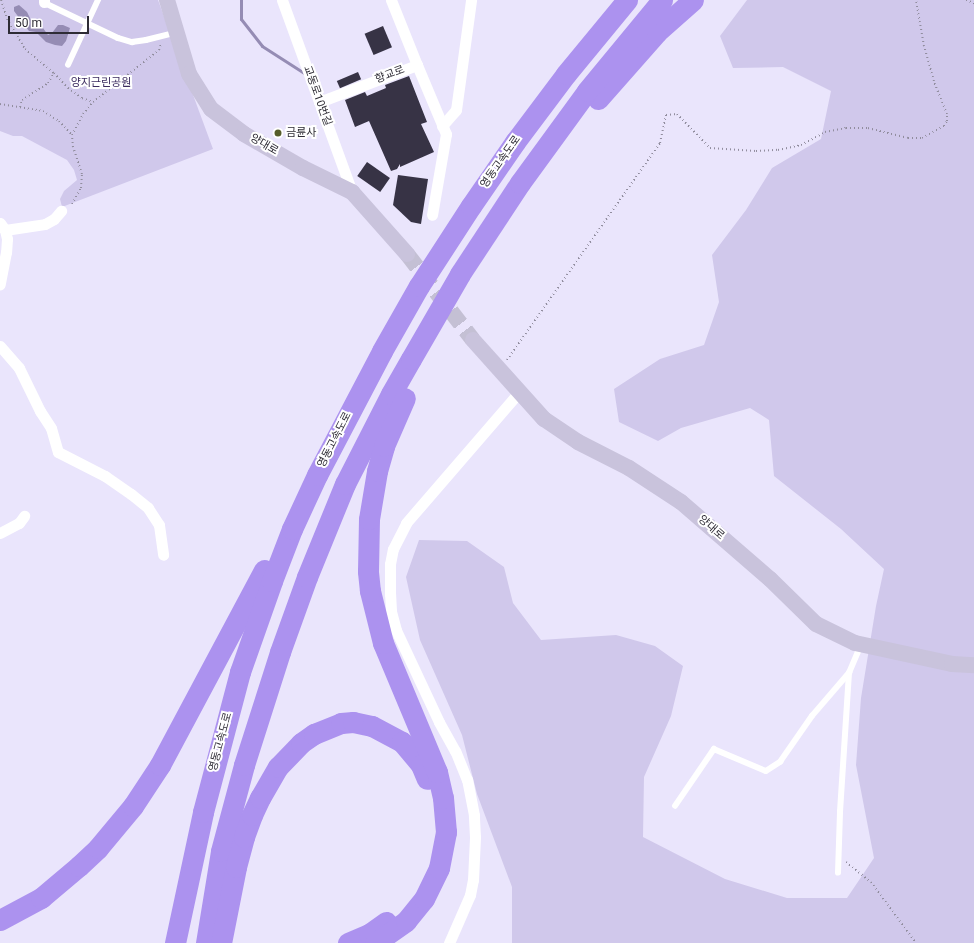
<!DOCTYPE html>
<meta charset="utf-8">
<style>
body{margin:0}
#map{position:relative;width:974px;height:943px;overflow:hidden;background:#eae5fc;font-family:Roboto,"Noto Sans KR",sans-serif}
div>[style]{position:absolute}
[style*='--x']{left:calc(var(--x)*1px);top:calc(var(--y)*1px);width:calc(var(--w)*1px);rotate:calc(var(--a)*1deg)}
.green>*{inset:0;background:#d0c8eb}
.water>*{inset:0;background:#958cb4}
.stream>*{height:3px;margin:-1.5px;padding:0 1.5px;transform-origin:1.5px;border-radius:1.5px;background:#958cb4}
.building>*{inset:0;background:#373345;transform-origin:0 0}
.secondary-tunnel>*{height:16px;margin-top:-8px;transform-origin:0;background:repeating-linear-gradient(90deg,#c4c0d4 0 16px,transparent 0 24px)}
.path>*{height:2px;margin-top:-1px;transform-origin:0;background:repeating-linear-gradient(90deg,#918d9e 0 1px,transparent 0 4px)}
.lane>*{height:5.5px;margin:-2.75px;padding:0 2.75px;transform-origin:2.75px;border-radius:2.75px;background:#fff}
.street>*{height:11px;margin:-5.5px;padding:0 5.5px;transform-origin:5.5px;border-radius:5.5px;background:#fff}
.secondary>*{height:16px;margin:-8px;padding:0 8px;transform-origin:8px;border-radius:8px;background:#c9c3dc}
.highway>*{height:21px;margin:-10.5px;padding:0 10.5px;transform-origin:10.5px;border-radius:10.5px;background:#ac92ef}
.dots>*{width:11px;height:11px;translate:-50% -50%;box-sizing:border-box;border:2px solid #fff;border-radius:50%}
span{translate:-50% -50%;white-space:nowrap;text-align:center;line-height:1.15;-webkit-text-stroke:4px #fff;paint-order:stroke}
.street-label{font-size:11px;color:#2e2c35}
.park-label{font-size:11px;color:#3b2b5f}
.poi-label{font-size:11px;color:#2e2c35}
.left{translate:0 -50%;text-align:left}
.scale{position:absolute;left:8px;top:16px;width:81px;height:18px;box-sizing:border-box;border:2px solid #2e2c35;border-top:0;padding-left:5px;font-size:12px;line-height:14px;white-space:nowrap;color:#2e2c35;-webkit-text-stroke:3px #fff;paint-order:stroke}
</style>
<div id="map">
<div class="green">
<i style="clip-path:polygon(0 0,158px 0,213px 149px,62px 207px,60px 199px,64px 191px,77px 180px,74px 170px,67px 160px,22px 136px,13px 136px,0 131px)"></i>
<i style="clip-path:polygon(747px 0,974px 0,974px 943px,512px 943px,512px 887px,477px 794px,462px 735px,420px 640px,406px 577px,419px 540px,467px 541px,504px 567px,513px 603px,541px 640px,616px 635px,655px 646px,683px 666px,671px 716px,644px 777px,643px 837px,725px 879px,787px 898px,847px 898px,874px 858px,856px 765px,861px 698px,876px 606px,884px 569px,841px 529px,774px 476px,769px 420px,750px 408px,681px 428px,658px 441px,619px 422px,614px 389px,660px 359px,704px 345px,719px 302px,712px 255px,746px 210px,772px 168px,821px 139px,831px 91px,783px 67px,733px 68px,720px 36px)"></i>
</div>
<div class="water">
<i style="clip-path:polygon(19px 5px,27px 12px,33px 24px,43px 28px,48px 35px,52px 33px,58px 25px,63px 25px,70px 28px,66px 41px,62px 46px,55px 45px,46px 42px,36px 32px,29px 31px,14px 11px,14px 7px)"></i>
</div>
<div class="stream">
<i style="--x:241;--y:0;--w:19;--a:90"></i>
<i style="--x:241;--y:19;--w:34;--a:52"></i>
<i style="--x:262;--y:46;--w:50;--a:32.7"></i>
</div>
<div class="building">
<i style="left:383px;top:26px;width:23px;height:20px;rotate:67deg"></i>
<i style="left:358px;top:72px;width:8px;height:23px;rotate:67deg"></i>
<i style="clip-path:polygon(409px 76px,427px 122px,421px 124px,434px 152px,400px 167px,400px 164px,397px 169px,391px 171px,369px 121px,355px 127px,345px 100px,365px 92px,367px 96px,386px 88px,385px 85px)"></i>
<i style="left:367px;top:162px;width:28px;height:17px;rotate:35deg"></i>
<i style="clip-path:polygon(398px 175px,428px 179px,421px 224px,411px 222px,393px 205px)"></i>
</div>
<div class="secondary-tunnel">
<i style="--x:407;--y:254;--w:108;--a:52.5"></i>
</div>
<div class="path">
<i style="--x:1;--y:0;--w:20;--a:72"></i>
<i style="--x:7;--y:19;--w:35;--a:59"></i>
<i style="--x:25;--y:49;--w:38;--a:40"></i>
<i style="--x:54;--y:73;--w:21;--a:47"></i>
<i style="--x:68;--y:88;--w:17;--a:36"></i>
<i style="--x:82;--y:98;--w:12;--a:20"></i>
<i style="--x:966;--y:0;--w:9;--a:21"></i>
<i style="--x:0;--y:104;--w:44;--a:9.2"></i>
<i style="--x:43;--y:111;--w:19;--a:32"></i>
<i style="--x:59;--y:121;--w:19;--a:47"></i>
<i style="--x:20;--y:107;--w:7;--a:-74"></i>
<i style="--x:22;--y:100;--w:31;--a:-33"></i>
<i style="--x:48;--y:83;--w:12;--a:-59"></i>
<i style="--x:72;--y:204;--w:18;--a:-61"></i>
<i style="--x:81;--y:188;--w:14;--a:-86"></i>
<i style="--x:82;--y:174;--w:28;--a:-108"></i>
<i style="--x:73;--y:147;--w:12;--a:-95"></i>
<i style="--x:72;--y:135;--w:24;--a:-62"></i>
<i style="--x:83;--y:114;--w:16;--a:-50"></i>
<i style="--x:93;--y:102;--w:84;--a:-38.2"></i>
<i style="--x:159;--y:50;--w:6;--a:-72"></i>
<i style="--x:507;--y:360;--w:266;--a:-54.8"></i>
<i style="--x:660;--y:143;--w:29;--a:-78"></i>
<i style="--x:666;--y:115;--w:11;--a:-5"></i>
<i style="--x:677;--y:114;--w:47;--a:45.9"></i>
<i style="--x:710;--y:148;--w:46;--a:3.7"></i>
<i style="--x:756;--y:151;--w:22;--a:-3"></i>
<i style="--x:778;--y:150;--w:24;--a:-12"></i>
<i style="--x:801;--y:145;--w:27;--a:-28"></i>
<i style="--x:825;--y:132;--w:21;--a:-11"></i>
<i style="--x:846;--y:128;--w:22;--a:0"></i>
<i style="--x:868;--y:128;--w:41;--a:14"></i>
<i style="--x:908;--y:138;--w:14;--a:0"></i>
<i style="--x:922;--y:138;--w:25;--a:-29"></i>
<i style="--x:944;--y:126;--w:6;--a:-59"></i>
<i style="--x:947;--y:121;--w:7;--a:-90"></i>
<i style="--x:947;--y:114;--w:35;--a:-112"></i>
<i style="--x:934;--y:81;--w:36;--a:-106"></i>
<i style="--x:924;--y:46;--w:47;--a:-99.9"></i>
<i style="--x:846;--y:862;--w:32;--a:39"></i>
<i style="--x:871;--y:882;--w:76;--a:53.6"></i>
</div>
<div class="lane">
<i style="--x:43;--y:2;--w:83;--a:25.6"></i>
<i style="--x:118;--y:38;--w:15;--a:16"></i>
<i style="--x:132;--y:42;--w:14;--a:-8"></i>
<i style="--x:146;--y:40;--w:30;--a:-14"></i>
<i style="--x:68;--y:65;--w:72;--a:-65.2"></i>
<i style="--x:675;--y:806;--w:69;--a:-55.6"></i>
<i style="--x:714;--y:749;--w:56;--a:22.9"></i>
<i style="--x:766;--y:771;--w:17;--a:-33"></i>
<i style="--x:780;--y:762;--w:56;--a:-55.2"></i>
<i style="--x:812;--y:716;--w:57;--a:-49.3"></i>
<i style="--x:838;--y:873;--w:61;--a:-88.1"></i>
<i style="--x:840;--y:812;--w:139;--a:-86.3"></i>
<i style="--x:849;--y:673;--w:30;--a:-67"></i>
</div>
<div class="street">
<i style="--x:282;--y:0;--w:204;--a:70"></i>
<i style="--x:44;--y:2;--w:2;--a:-90"></i>
<i style="--x:417;--y:65;--w:75;--a:67.2"></i>
<i style="--x:446;--y:134;--w:82;--a:99.8"></i>
<i style="--x:319;--y:102;--w:105;--a:-20.7"></i>
<i style="--x:417;--y:65;--w:70;--a:-111.8"></i>
<i style="--x:442;--y:126;--w:21;--a:-49"></i>
<i style="--x:456;--y:110;--w:111;--a:-82.2"></i>
<i style="--x:0;--y:223;--w:9;--a:54"></i>
<i style="--x:5;--y:230;--w:9;--a:77"></i>
<i style="--x:7;--y:239;--w:13;--a:94"></i>
<i style="--x:6;--y:252;--w:33;--a:101"></i>
<i style="--x:5;--y:230;--w:40;--a:-8.5"></i>
<i style="--x:45;--y:224;--w:10;--a:-29"></i>
<i style="--x:54;--y:219;--w:11;--a:-49"></i>
<i style="--x:0;--y:346;--w:29;--a:49"></i>
<i style="--x:19;--y:368;--w:48;--a:64"></i>
<i style="--x:40;--y:411;--w:20;--a:57"></i>
<i style="--x:51;--y:428;--w:25;--a:74"></i>
<i style="--x:58;--y:452;--w:53;--a:27.1"></i>
<i style="--x:105;--y:476;--w:32;--a:35"></i>
<i style="--x:131;--y:494;--w:22;--a:39"></i>
<i style="--x:148;--y:508;--w:20;--a:57"></i>
<i style="--x:159;--y:525;--w:30;--a:82"></i>
<i style="--x:0;--y:533;--w:21;--a:-28"></i>
<i style="--x:19;--y:523;--w:9;--a:-54"></i>
<i style="--x:449;--y:943;--w:52;--a:-66.4"></i>
<i style="--x:470;--y:895;--w:15;--a:-79"></i>
<i style="--x:473;--y:880;--w:43;--a:-87.3"></i>
<i style="--x:475;--y:837;--w:22;--a:-93"></i>
<i style="--x:474;--y:815;--w:36;--a:-101"></i>
<i style="--x:467;--y:780;--w:31;--a:-112"></i>
<i style="--x:455;--y:751;--w:33;--a:-119"></i>
<i style="--x:439;--y:722;--w:102;--a:-115.1"></i>
<i style="--x:396;--y:630;--w:20;--a:-105"></i>
<i style="--x:391;--y:611;--w:17;--a:-93"></i>
<i style="--x:390;--y:594;--w:30;--a:-90"></i>
<i style="--x:390;--y:564;--w:15;--a:-79"></i>
<i style="--x:393;--y:549;--w:29;--a:-63"></i>
<i style="--x:406;--y:523;--w:173;--a:-49.2"></i>
</div>
<div class="secondary">
<i style="--x:167;--y:0;--w:77;--a:73.4"></i>
<i style="--x:189;--y:74;--w:41;--a:57.8"></i>
<i style="--x:211;--y:109;--w:41;--a:37.1"></i>
<i style="--x:244;--y:134;--w:68;--a:30"></i>
<i style="--x:303;--y:168;--w:55;--a:26.1"></i>
<i style="--x:352;--y:192;--w:83;--a:48.4"></i>
<i style="--x:473;--y:340;--w:106;--a:48.1"></i>
<i style="--x:544;--y:419;--w:41;--a:34.1"></i>
<i style="--x:578;--y:442;--w:57;--a:27"></i>
<i style="--x:629;--y:468;--w:62;--a:33.2"></i>
<i style="--x:681;--y:502;--w:118;--a:40.9"></i>
<i style="--x:770;--y:579;--w:64;--a:44.4"></i>
<i style="--x:816;--y:624;--w:43;--a:26"></i>
<i style="--x:855;--y:643;--w:99;--a:12.2"></i>
<i style="--x:952;--y:664;--w:22;--a:3"></i>
</div>
<div class="highway">
<i style="--x:598;--y:99;--w:89;--a:-48.6"></i>
<i style="--x:657;--y:32;--w:48;--a:-41.6"></i>
<i style="--x:0;--y:920;--w:47;--a:-28.2"></i>
<i style="--x:41;--y:898;--w:50;--a:-40.1"></i>
<i style="--x:79;--y:866;--w:26;--a:-43"></i>
<i style="--x:98;--y:848;--w:55;--a:-50.2"></i>
<i style="--x:133;--y:806;--w:49;--a:-56.6"></i>
<i style="--x:160;--y:765;--w:221;--a:-61.9"></i>
<i style="--x:175;--y:943;--w:134;--a:-77.9"></i>
<i style="--x:203;--y:812;--w:145;--a:-75.2"></i>
<i style="--x:240;--y:672;--w:96;--a:-70.6"></i>
<i style="--x:272;--y:581;--w:56;--a:-69"></i>
<i style="--x:292;--y:529;--w:60;--a:-65.2"></i>
<i style="--x:317;--y:475;--w:140;--a:-62.3"></i>
<i style="--x:382;--y:351;--w:75;--a:-60.4"></i>
<i style="--x:419;--y:286;--w:95;--a:-57"></i>
<i style="--x:471;--y:206;--w:78;--a:-55.5"></i>
<i style="--x:515;--y:142;--w:85;--a:-53.1"></i>
<i style="--x:566;--y:74;--w:96;--a:-50.5"></i>
<i style="--x:206;--y:943;--w:93;--a:-80.7"></i>
<i style="--x:221;--y:851;--w:89;--a:-75"></i>
<i style="--x:244;--y:765;--w:119;--a:-72.3"></i>
<i style="--x:280;--y:652;--w:80;--a:-70.2"></i>
<i style="--x:307;--y:577;--w:100;--a:-67.8"></i>
<i style="--x:345;--y:484;--w:101;--a:-62.9"></i>
<i style="--x:391;--y:394;--w:40;--a:-60.3"></i>
<i style="--x:411;--y:359;--w:98;--a:-60"></i>
<i style="--x:460;--y:274;--w:109;--a:-56.6"></i>
<i style="--x:520;--y:183;--w:114;--a:-53.9"></i>
<i style="--x:587;--y:91;--w:118;--a:-50.5"></i>
<i style="--x:221;--y:943;--w:77;--a:-78.8"></i>
<i style="--x:236;--y:867;--w:31;--a:-75"></i>
<i style="--x:244;--y:837;--w:23;--a:-70"></i>
<i style="--x:252;--y:815;--w:19;--a:-65"></i>
<i style="--x:260;--y:798;--w:36;--a:-60"></i>
<i style="--x:278;--y:767;--w:33;--a:-46"></i>
<i style="--x:301;--y:743;--w:16;--a:-35"></i>
<i style="--x:314;--y:734;--w:29;--a:-22"></i>
<i style="--x:341;--y:723;--w:12;--a:-5"></i>
<i style="--x:353;--y:722;--w:19;--a:12"></i>
<i style="--x:372;--y:726;--w:34;--a:28"></i>
<i style="--x:402;--y:742;--w:30;--a:50"></i>
<i style="--x:421;--y:765;--w:15;--a:67"></i>
<i style="--x:348;--y:943;--w:23;--a:-23"></i>
<i style="--x:369;--y:934;--w:21;--a:-35"></i>
<i style="--x:375;--y:943;--w:38;--a:-35"></i>
<i style="--x:406;--y:921;--w:28;--a:-51"></i>
<i style="--x:424;--y:899;--w:34;--a:-64"></i>
<i style="--x:439;--y:868;--w:37;--a:-79"></i>
<i style="--x:446;--y:832;--w:34;--a:-95"></i>
<i style="--x:443;--y:798;--w:27;--a:-103"></i>
<i style="--x:437;--y:772;--w:140;--a:-112.7"></i>
<i style="--x:383;--y:643;--w:54;--a:-104"></i>
<i style="--x:370;--y:591;--w:20;--a:-96"></i>
<i style="--x:368;--y:571;--w:52;--a:-88.9"></i>
<i style="--x:369;--y:519;--w:49;--a:-80.5"></i>
<i style="--x:377;--y:471;--w:26;--a:-74"></i>
<i style="--x:384;--y:446;--w:52;--a:-66.4"></i>
</div>
<div class="dots">
<i style="left:278px;top:133px;background:#565d2b"></i>
</div>
<div class="street-label">
<span style="left:390px;top:75px;rotate:-21deg">향교로</span>
<span style="left:317px;top:96px;rotate:70deg">교동로10번길</span>
<span style="left:264px;top:145px;rotate:30deg">양대로</span>
<span style="left:501px;top:162px;rotate:-55deg">영동고속도로</span>
<span style="left:335px;top:440px;rotate:-63deg">영동고속도로</span>
<span style="left:711px;top:528px;rotate:41deg">양대로</span>
<span style="left:221px;top:742px;rotate:-75deg">영동고속도로</span>
</div>
<div class="park-label">
<span style="left:101px;top:83px">양지근린공원</span>
</div>
<div class="poi-label">
<span class="left" style="left:286px;top:133px">금륜사</span>
</div>
<div class="scale">50 m</div>
</div>
